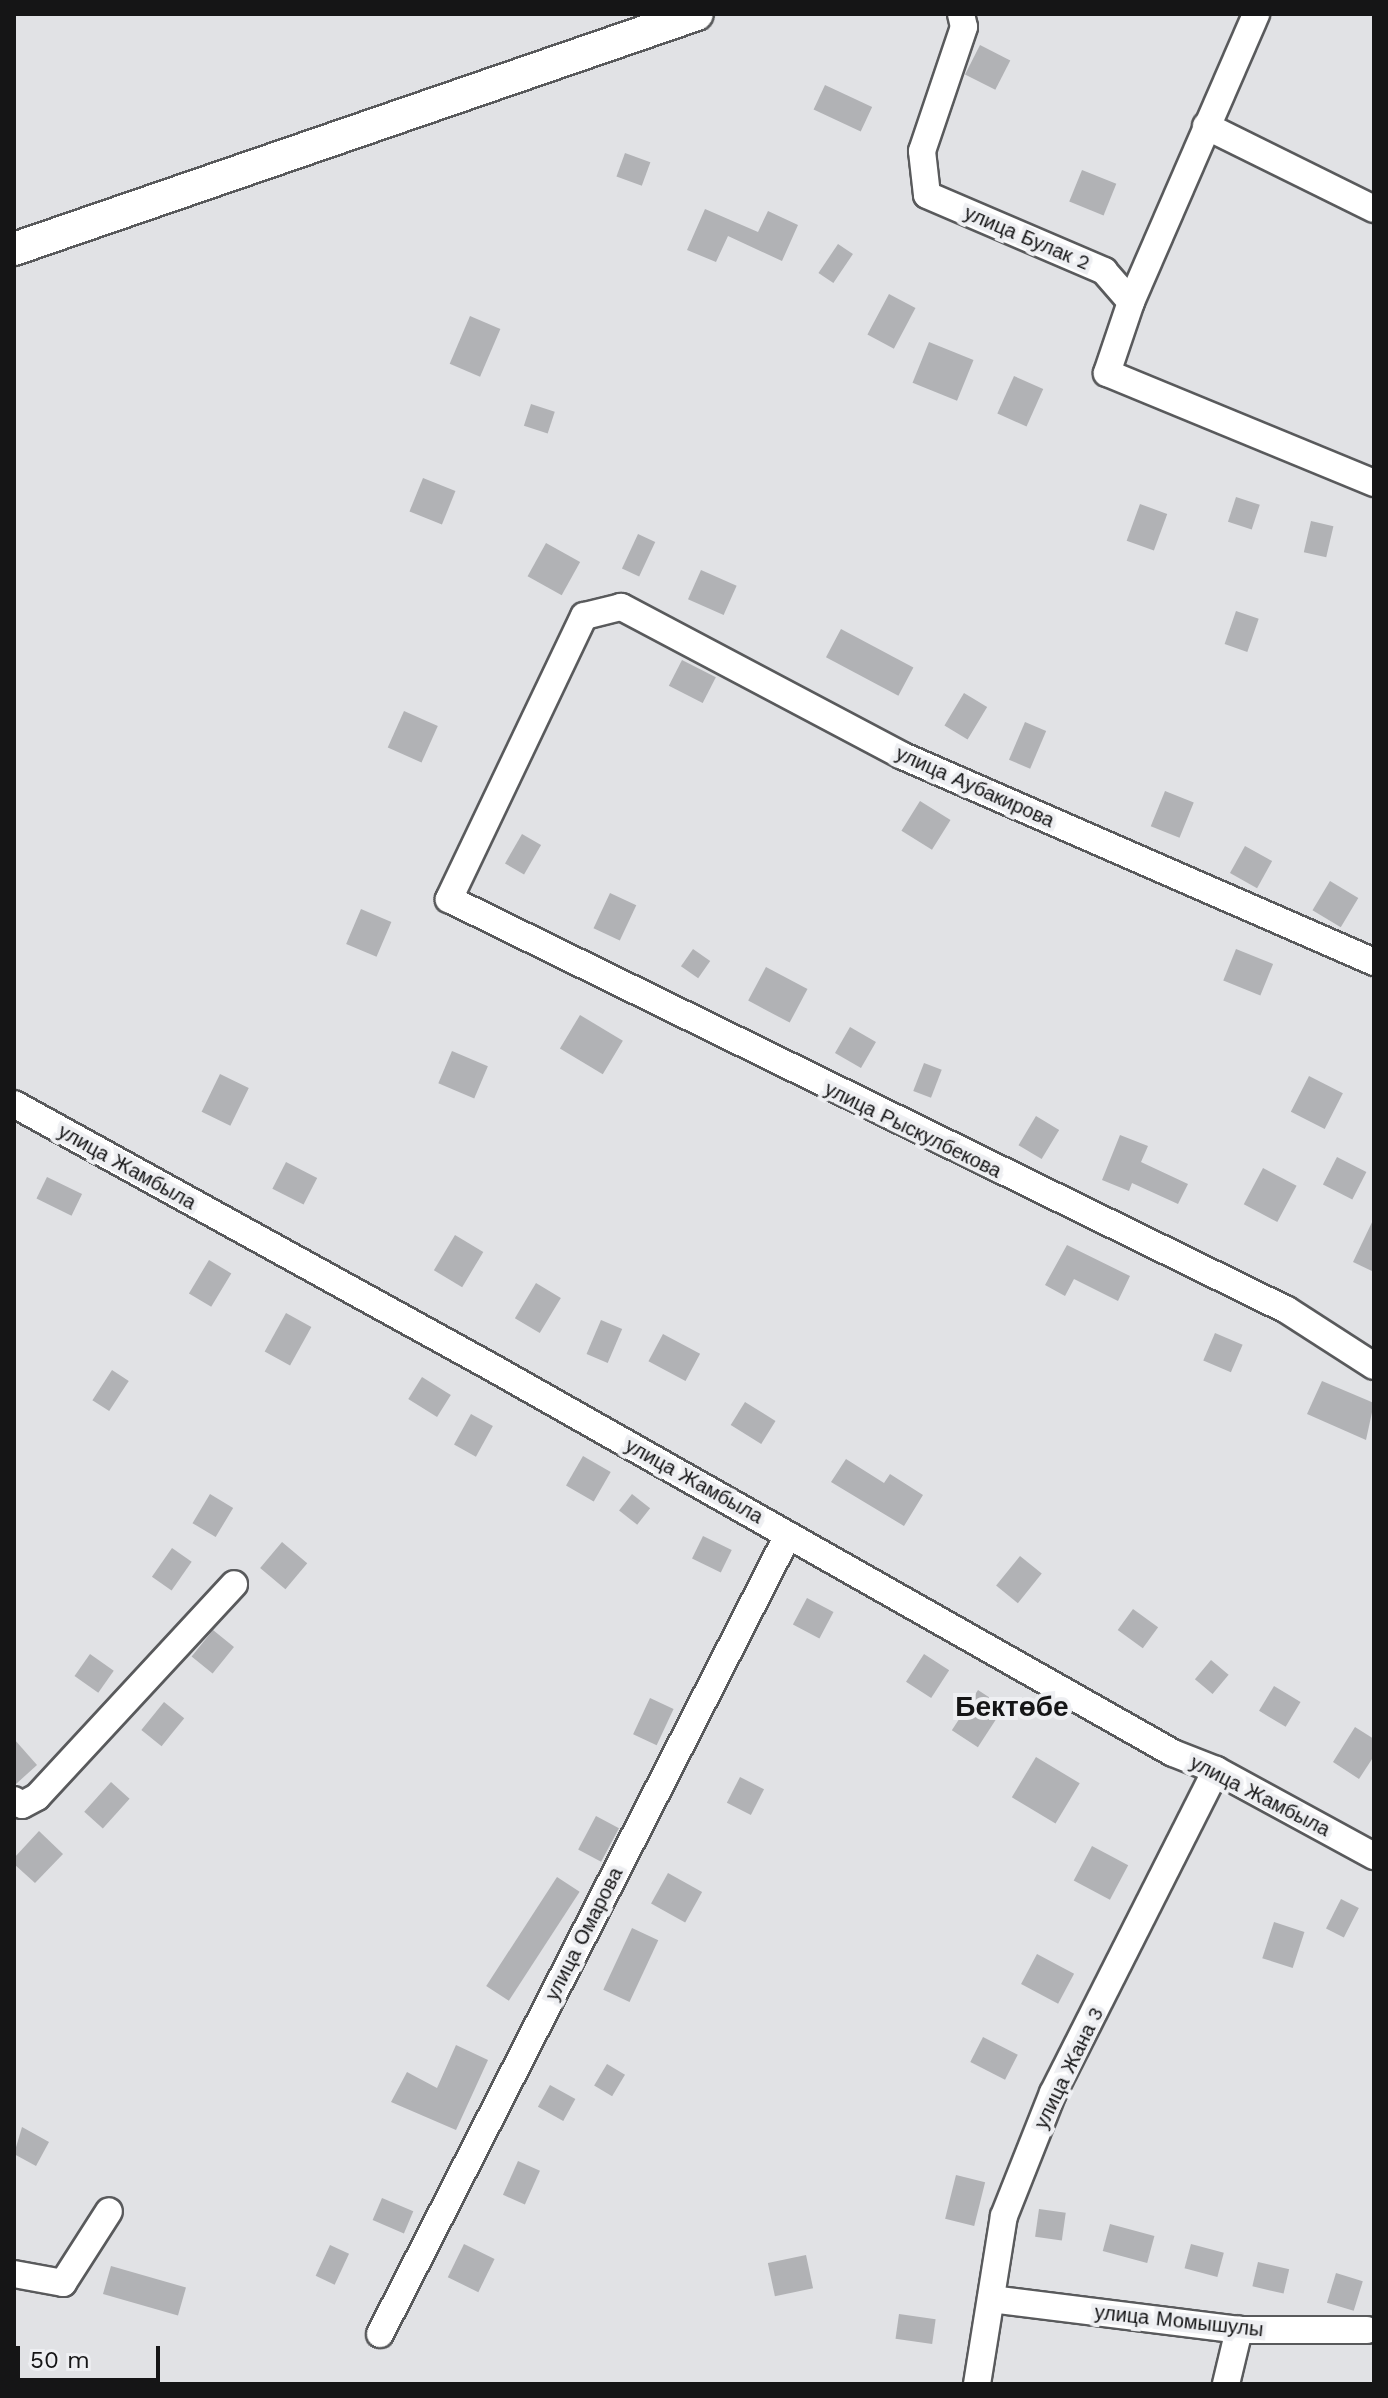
<!DOCTYPE html>
<meta charset="utf-8">
<style>
body{margin:0}
#map{position:relative;width:1388px;height:2398px;overflow:hidden;background:#e1e2e5;font-family:"Work Sans",sans-serif}
div>[style]{position:absolute}
[style*='--x']{left:calc(var(--x)*1px);top:calc(var(--y)*1px);width:calc(var(--w)*1px);rotate:calc(var(--a)*1deg)}
.building>*{inset:0;background:#b1b2b5;transform-origin:0 0}
.roads{filter:drop-shadow(2px 0 #595a5c) drop-shadow(-2px 0 #595a5c) drop-shadow(0 2px #595a5c) drop-shadow(0 -2px #595a5c)}
.minor>*{height:26px;margin:-13px;padding:0 13px;transform-origin:13px;border-radius:13px;background:#fff}
.major>*{height:32px;margin:-16px;padding:0 16px;transform-origin:16px;border-radius:16px;background:#fff}
span{translate:-50% -50%;white-space:nowrap;text-align:center;line-height:1.15;-webkit-text-stroke:8px #eeeff2;paint-order:stroke}
.street-label{font-size:20px;color:#151516}
.district-label{font-size:28px;color:#151516;font-weight:700}
.frame{position:absolute;inset:0;border:16px solid #151516;pointer-events:none}
.scale{position:absolute;left:16px;top:2346px;width:144px;height:36px;box-sizing:border-box;border:4px solid #151516;border-top:0;padding-left:10px;font-size:24px;line-height:28px;white-space:nowrap;color:#151516;-webkit-text-stroke:6px #eeeff2;paint-order:stroke}
</style>
<div id="map">
<div class="building">
<i style="left:980px;top:45px;width:34px;height:33px;rotate:27deg"></i>
<i style="left:825px;top:85px;width:52px;height:27px;rotate:25deg"></i>
<i style="left:625px;top:153px;width:27px;height:25px;rotate:20deg"></i>
<i style="left:1082px;top:170px;width:37px;height:34px;rotate:22deg"></i>
<i style="clip-path:polygon(705px 209px,758px 232px,768px 211px,798px 225px,782px 261px,728px 236px,716px 262px,687px 250px)"></i>
<i style="left:838px;top:244px;width:18px;height:35px;rotate:34deg"></i>
<i style="left:889px;top:294px;width:30px;height:46px;rotate:28deg"></i>
<i style="left:470px;top:316px;width:33px;height:52px;rotate:23deg"></i>
<i style="left:929px;top:342px;width:48px;height:44px;rotate:22deg"></i>
<i style="left:1014px;top:376px;width:32px;height:41px;rotate:24deg"></i>
<i style="left:531px;top:404px;width:25px;height:23px;rotate:18deg"></i>
<i style="left:423px;top:478px;width:35px;height:36px;rotate:22deg"></i>
<i style="left:1236px;top:497px;width:25px;height:26px;rotate:18deg"></i>
<i style="left:1140px;top:504px;width:29px;height:39px;rotate:20deg"></i>
<i style="left:1311px;top:521px;width:23px;height:32px;rotate:13deg"></i>
<i style="left:638px;top:534px;width:19px;height:38px;rotate:25deg"></i>
<i style="left:546px;top:543px;width:39px;height:38px;rotate:29deg"></i>
<i style="left:701px;top:570px;width:39px;height:32px;rotate:24deg"></i>
<i style="left:1236px;top:611px;width:24px;height:35px;rotate:19deg"></i>
<i style="left:841px;top:629px;width:82px;height:32px;rotate:28deg"></i>
<i style="left:682px;top:660px;width:38px;height:29px;rotate:27deg"></i>
<i style="left:964px;top:693px;width:27px;height:38px;rotate:31deg"></i>
<i style="left:404px;top:711px;width:37px;height:40px;rotate:24deg"></i>
<i style="left:1025px;top:722px;width:23px;height:41px;rotate:23deg"></i>
<i style="left:1165px;top:791px;width:31px;height:38px;rotate:22deg"></i>
<i style="left:920px;top:801px;width:36px;height:35px;rotate:32deg"></i>
<i style="left:522px;top:834px;width:22px;height:34px;rotate:30deg"></i>
<i style="left:1245px;top:846px;width:31px;height:31px;rotate:29deg"></i>
<i style="left:1330px;top:881px;width:33px;height:34px;rotate:31deg"></i>
<i style="left:610px;top:893px;width:29px;height:39px;rotate:25deg"></i>
<i style="left:361px;top:909px;width:33px;height:38px;rotate:23deg"></i>
<i style="left:693px;top:949px;width:21px;height:21px;rotate:35deg"></i>
<i style="left:1236px;top:949px;width:40px;height:34px;rotate:22deg"></i>
<i style="left:766px;top:967px;width:47px;height:38px;rotate:28deg"></i>
<i style="left:580px;top:1015px;width:50px;height:39px;rotate:31deg"></i>
<i style="left:850px;top:1027px;width:30px;height:30px;rotate:30deg"></i>
<i style="left:452px;top:1051px;width:39px;height:35px;rotate:23deg"></i>
<i style="left:924px;top:1063px;width:19px;height:30px;rotate:21deg"></i>
<i style="left:220px;top:1074px;width:32px;height:42px;rotate:26deg"></i>
<i style="left:1309px;top:1076px;width:38px;height:40px;rotate:27deg"></i>
<i style="left:1036px;top:1116px;width:27px;height:34px;rotate:31deg"></i>
<i style="clip-path:polygon(1120px 1135px,1148px 1146px,1141px 1162px,1188px 1184px,1178px 1204px,1132px 1183px,1129px 1191px,1102px 1180px)"></i>
<i style="left:1337px;top:1157px;width:33px;height:31px;rotate:27deg"></i>
<i style="left:286px;top:1162px;width:35px;height:30px;rotate:27deg"></i>
<i style="left:1263px;top:1168px;width:38px;height:41px;rotate:28deg"></i>
<i style="left:47px;top:1177px;width:39px;height:24px;rotate:26deg"></i>
<i style="clip-path:polygon(1374px 1218px,1374px 1272px,1353px 1262px)"></i>
<i style="left:455px;top:1235px;width:33px;height:41px;rotate:31deg"></i>
<i style="clip-path:polygon(1067px 1245px,1130px 1276px,1118px 1301px,1074px 1279px,1065px 1296px,1045px 1285px)"></i>
<i style="left:209px;top:1260px;width:26px;height:39px;rotate:31deg"></i>
<i style="left:536px;top:1283px;width:29px;height:41px;rotate:31deg"></i>
<i style="left:286px;top:1313px;width:29px;height:44px;rotate:29deg"></i>
<i style="left:601px;top:1320px;width:23px;height:37px;rotate:23deg"></i>
<i style="left:1215px;top:1333px;width:30px;height:30px;rotate:23deg"></i>
<i style="left:663px;top:1334px;width:42px;height:31px;rotate:28deg"></i>
<i style="left:112px;top:1370px;width:20px;height:36px;rotate:33deg"></i>
<i style="left:422px;top:1377px;width:34px;height:26px;rotate:32deg"></i>
<i style="clip-path:polygon(1322px 1381px,1374px 1403px,1366px 1440px,1307px 1414px)"></i>
<i style="left:745px;top:1402px;width:36px;height:27px;rotate:32deg"></i>
<i style="left:471px;top:1414px;width:25px;height:35px;rotate:29deg"></i>
<i style="left:583px;top:1456px;width:32px;height:34px;rotate:30deg"></i>
<i style="clip-path:polygon(846px 1459px,884px 1483px,890px 1474px,923px 1495px,904px 1526px,831px 1482px)"></i>
<i style="left:210px;top:1494px;width:27px;height:34px;rotate:31deg"></i>
<i style="left:632px;top:1494px;width:23px;height:21px;rotate:38deg"></i>
<i style="left:703px;top:1536px;width:32px;height:25px;rotate:26deg"></i>
<i style="left:282px;top:1542px;width:33px;height:34px;rotate:40deg"></i>
<i style="left:172px;top:1548px;width:24px;height:35px;rotate:35deg"></i>
<i style="left:1020px;top:1556px;width:28px;height:38px;rotate:39deg"></i>
<i style="left:807px;top:1598px;width:30px;height:30px;rotate:28deg"></i>
<i style="left:1133px;top:1609px;width:31px;height:26px;rotate:36deg"></i>
<i style="left:213px;top:1630px;width:27px;height:34px;rotate:39deg"></i>
<i style="left:90px;top:1654px;width:29px;height:27px;rotate:35deg"></i>
<i style="left:924px;top:1654px;width:30px;height:33px;rotate:33deg"></i>
<i style="left:1211px;top:1660px;width:23px;height:25px;rotate:40deg"></i>
<i style="left:1274px;top:1686px;width:31px;height:29px;rotate:31deg"></i>
<i style="left:978px;top:1690px;width:31px;height:48px;rotate:33deg"></i>
<i style="left:650px;top:1698px;width:26px;height:40px;rotate:25deg"></i>
<i style="left:164px;top:1702px;width:26px;height:36px;rotate:39deg"></i>
<i style="clip-path:polygon(1355px 1727px,1374px 1739px,1374px 1756px,1359px 1779px,1333px 1762px)"></i>
<i style="clip-path:polygon(14px 1739px,37px 1765px,16px 1784px,14px 1784px)"></i>
<i style="left:1036px;top:1757px;width:51px;height:47px;rotate:31deg"></i>
<i style="left:740px;top:1777px;width:27px;height:29px;rotate:27deg"></i>
<i style="left:111px;top:1782px;width:25px;height:40px;rotate:42deg"></i>
<i style="left:596px;top:1816px;width:26px;height:38px;rotate:28deg"></i>
<i style="clip-path:polygon(39px 1831px,63px 1854px,35px 1883px,14px 1864px,14px 1858px)"></i>
<i style="left:1092px;top:1846px;width:41px;height:39px;rotate:28deg"></i>
<i style="left:668px;top:1873px;width:39px;height:35px;rotate:29deg"></i>
<i style="left:557px;top:1877px;width:27px;height:130px;rotate:33deg"></i>
<i style="left:1341px;top:1899px;width:20px;height:33px;rotate:27deg"></i>
<i style="left:1274px;top:1922px;width:32px;height:38px;rotate:18deg"></i>
<i style="left:632px;top:1928px;width:29px;height:68px;rotate:25deg"></i>
<i style="left:1037px;top:1954px;width:42px;height:34px;rotate:28deg"></i>
<i style="left:983px;top:2037px;width:39px;height:28px;rotate:27deg"></i>
<i style="clip-path:polygon(456px 2045px,488px 2060px,456px 2130px,391px 2102px,407px 2072px,437px 2088px)"></i>
<i style="left:607px;top:2064px;width:21px;height:25px;rotate:31deg"></i>
<i style="left:550px;top:2085px;width:29px;height:25px;rotate:29deg"></i>
<i style="clip-path:polygon(22px 2127px,49px 2142px,36px 2166px,14px 2154px)"></i>
<i style="left:518px;top:2161px;width:24px;height:37px;rotate:24deg"></i>
<i style="left:956px;top:2175px;width:30px;height:45px;rotate:14deg"></i>
<i style="left:382px;top:2198px;width:34px;height:24px;rotate:23deg"></i>
<i style="left:1039px;top:2209px;width:27px;height:28px;rotate:8deg"></i>
<i style="left:1110px;top:2224px;width:46px;height:28px;rotate:15deg"></i>
<i style="left:464px;top:2244px;width:34px;height:37px;rotate:26deg"></i>
<i style="left:1191px;top:2244px;width:34px;height:25px;rotate:15deg"></i>
<i style="left:330px;top:2245px;width:21px;height:34px;rotate:25deg"></i>
<i style="left:806px;top:2255px;width:34px;height:39px;rotate:78deg"></i>
<i style="left:1258px;top:2262px;width:32px;height:25px;rotate:13deg"></i>
<i style="left:111px;top:2266px;width:78px;height:29px;rotate:16deg"></i>
<i style="left:1336px;top:2273px;width:28px;height:31px;rotate:17deg"></i>
<i style="left:899px;top:2314px;width:37px;height:25px;rotate:8deg"></i>
</div>
<div class="roads">
<div class="minor">
<i style="--x:961;--y:14;--w:13;--a:77"></i>
<i style="--x:964;--y:27;--w:131;--a:108.7"></i>
<i style="--x:922;--y:151;--w:44;--a:83.5"></i>
<i style="--x:927;--y:195;--w:193;--a:23.2"></i>
<i style="--x:1104;--y:271;--w:41;--a:48.9"></i>
<i style="--x:1131;--y:302;--w:75;--a:108.7"></i>
<i style="--x:1107;--y:373;--w:289;--a:22.4"></i>
<i style="--x:1206;--y:126;--w:187;--a:26.3"></i>
<i style="--x:1131;--y:302;--w:314;--a:-66.5"></i>
<i style="--x:1374;--y:962;--w:514;--a:-156.38"></i>
<i style="--x:903;--y:756;--w:319;--a:-152.1"></i>
<i style="--x:621;--y:607;--w:38;--a:166"></i>
<i style="--x:584;--y:616;--w:314;--a:115.5"></i>
<i style="--x:449;--y:899;--w:933;--a:26.13"></i>
<i style="--x:1287;--y:1310;--w:103;--a:32.8"></i>
<i style="--x:14;--y:1104;--w:547;--a:28.86"></i>
<i style="--x:493;--y:1368;--w:781;--a:29.52"></i>
<i style="--x:1173;--y:1753;--w:46;--a:21.6"></i>
<i style="--x:1216;--y:1770;--w:180;--a:28.6"></i>
<i style="--x:14;--y:1800;--w:9;--a:32"></i>
<i style="--x:22;--y:1805;--w:17;--a:-28"></i>
<i style="--x:37;--y:1797;--w:290;--a:-47.2"></i>
<i style="--x:14;--y:2274;--w:50;--a:10.4"></i>
<i style="--x:63;--y:2283;--w:85;--a:-57.4"></i>
<i style="--x:991;--y:2299;--w:250;--a:7.1"></i>
<i style="--x:1239;--y:2330;--w:128;--a:0"></i>
<i style="--x:380;--y:2334;--w:897;--a:-62.95"></i>
<i style="--x:977;--y:2384;--w:170;--a:-80.9"></i>
<i style="--x:1004;--y:2216;--w:132;--a:-68.3"></i>
<i style="--x:1053;--y:2093;--w:362;--a:-63.2"></i>
<i style="--x:1226;--y:2384;--w:56;--a:-76.5"></i>
</div>
<div class="major">
<i style="--x:14;--y:249;--w:722;--a:-18.99"></i>
</div>
</div>
<div class="street-label">
<span style="left:1027px;top:238px;rotate:23deg">улица Булак 2</span>
<span style="left:975px;top:787px;rotate:24deg">улица Аубакирова</span>
<span style="left:913px;top:1130px;rotate:26deg">улица Рыскулбекова</span>
<span style="left:127px;top:1167px;rotate:29deg">улица Жамбыла</span>
<span style="left:694px;top:1481px;rotate:29deg">улица Жамбыла</span>
<span style="left:1260px;top:1796px;rotate:27deg">улица Жамбыла</span>
<span style="left:584px;top:1934px;rotate:-63deg">улица Омарова</span>
<span style="left:1069px;top:2068px;rotate:-64deg">улица Жана 3</span>
<span style="left:1179px;top:2321px;rotate:6deg">улица Момышулы</span>
</div>
<div class="district-label">
<span style="left:1012px;top:1707px">Бектөбе</span>
</div>
<div class="frame"></div>
<div class="scale">50 m</div>
</div>
